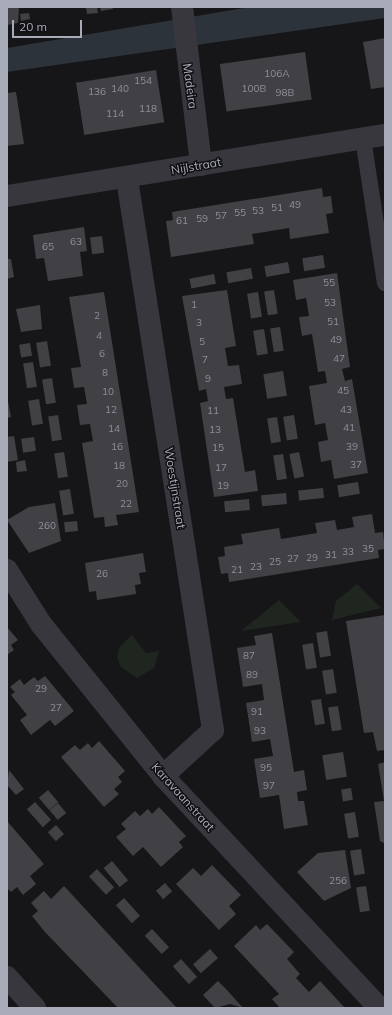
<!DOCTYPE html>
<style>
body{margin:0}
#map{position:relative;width:392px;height:1015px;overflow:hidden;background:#161618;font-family:Mulish,sans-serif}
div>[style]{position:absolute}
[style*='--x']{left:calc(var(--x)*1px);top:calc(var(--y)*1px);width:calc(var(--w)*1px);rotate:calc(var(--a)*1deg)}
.green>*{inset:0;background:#1e261f}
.water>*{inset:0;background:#2c333b}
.building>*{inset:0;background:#404045;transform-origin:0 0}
.pedestrian>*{height:16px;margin:-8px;padding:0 8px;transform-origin:8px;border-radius:8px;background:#37373d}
.minor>*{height:22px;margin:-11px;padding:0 11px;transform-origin:11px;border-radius:11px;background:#37373d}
.tertiary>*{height:22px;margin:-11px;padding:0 11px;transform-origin:11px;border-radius:11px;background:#37373d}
span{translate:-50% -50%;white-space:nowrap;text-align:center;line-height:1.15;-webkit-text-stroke:3px #111113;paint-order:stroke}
.number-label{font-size:10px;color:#8e909b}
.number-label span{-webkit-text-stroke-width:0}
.street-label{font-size:12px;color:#a8abb8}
.frame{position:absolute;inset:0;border:8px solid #a8abb8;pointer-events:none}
.scale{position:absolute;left:12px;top:20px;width:70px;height:18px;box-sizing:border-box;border:2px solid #a8abb8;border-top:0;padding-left:5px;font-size:12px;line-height:14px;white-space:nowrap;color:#a8abb8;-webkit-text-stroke:3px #111113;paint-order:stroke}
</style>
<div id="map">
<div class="green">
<i style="clip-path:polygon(357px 584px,381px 608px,332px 620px,336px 601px)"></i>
<i style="clip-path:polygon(279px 600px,301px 622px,241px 631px)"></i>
<i style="clip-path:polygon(132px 635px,146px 653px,159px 651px,154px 668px,137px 678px,121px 667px,117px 658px,119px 648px)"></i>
</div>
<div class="water">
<i style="clip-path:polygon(250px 7px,385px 7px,385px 18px,7px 72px,7px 48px)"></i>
</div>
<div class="building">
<i style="clip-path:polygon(7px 7px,19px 7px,18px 23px,7px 25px)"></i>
<i style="clip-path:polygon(86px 7px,97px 7px,98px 13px,87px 14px)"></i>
<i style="clip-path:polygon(100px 7px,112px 7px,113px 9px,101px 11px)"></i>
<i style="clip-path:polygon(29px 13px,30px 19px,21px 21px,20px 14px)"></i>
<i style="clip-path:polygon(385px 38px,385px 87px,371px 89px,363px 42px)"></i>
<i style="left:305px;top:52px;width:48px;height:86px;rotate:82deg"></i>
<i style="left:156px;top:70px;width:53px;height:81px;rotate:81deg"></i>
<i style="clip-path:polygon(16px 92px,24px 144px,7px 146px,7px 93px)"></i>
<i style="clip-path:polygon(322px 188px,323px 197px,331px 196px,333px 213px,326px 214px,329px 233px,290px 239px,289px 228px,252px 234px,254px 244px,171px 257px,166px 221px,173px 220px,172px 212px)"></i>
<i style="clip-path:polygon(84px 227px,87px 251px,80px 252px,83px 276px,48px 281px,44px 258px,36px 259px,33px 235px)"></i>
<i style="left:102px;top:236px;width:17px;height:12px;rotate:83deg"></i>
<i style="left:323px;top:255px;width:13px;height:21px;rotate:81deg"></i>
<i style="clip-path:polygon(7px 259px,11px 259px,14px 277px,7px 279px)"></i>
<i style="left:288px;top:262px;width:11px;height:24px;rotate:80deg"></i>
<i style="left:251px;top:268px;width:11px;height:25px;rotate:80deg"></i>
<i style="clip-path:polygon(337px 273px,350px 367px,342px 369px,345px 381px,352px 379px,368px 473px,334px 479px,331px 460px,321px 462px,318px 442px,328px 440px,325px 423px,315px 425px,309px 386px,327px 383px,325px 371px,318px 372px,312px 334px,302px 336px,299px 317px,309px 316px,306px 298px,296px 300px,293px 280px)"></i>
<i style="left:214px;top:274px;width:10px;height:25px;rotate:79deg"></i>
<i style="clip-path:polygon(227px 290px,236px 346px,225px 348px,228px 366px,239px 365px,242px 384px,224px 387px,226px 399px,233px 398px,245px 472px,255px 470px,258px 491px,214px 497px,200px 403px,208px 401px,206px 389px,199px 391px,182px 296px)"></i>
<i style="left:274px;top:290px;width:24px;height:10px;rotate:81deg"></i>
<i style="clip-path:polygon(104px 292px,139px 512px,116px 515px,118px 525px,105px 527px,104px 517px,94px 518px,82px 443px,93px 441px,90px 424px,80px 425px,77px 405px,87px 404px,84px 387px,74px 388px,71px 368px,81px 367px,69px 297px)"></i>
<i style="left:258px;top:292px;width:25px;height:11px;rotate:81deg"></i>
<i style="clip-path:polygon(40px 305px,42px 329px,21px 332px,16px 309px)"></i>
<i style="left:280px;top:327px;width:24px;height:10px;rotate:81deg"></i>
<i style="left:264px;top:329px;width:25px;height:11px;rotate:81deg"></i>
<i style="left:47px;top:341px;width:25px;height:11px;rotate:81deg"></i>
<i style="left:30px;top:343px;width:13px;height:11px;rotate:81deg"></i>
<i style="left:33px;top:362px;width:25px;height:10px;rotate:81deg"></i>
<i style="left:283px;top:371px;width:25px;height:20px;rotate:81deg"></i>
<i style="left:52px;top:378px;width:25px;height:10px;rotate:81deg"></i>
<i style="clip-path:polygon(7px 396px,11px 417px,7px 418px)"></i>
<i style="left:39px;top:399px;width:25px;height:11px;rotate:81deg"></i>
<i style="left:58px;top:415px;width:25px;height:10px;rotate:81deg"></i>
<i style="left:294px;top:415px;width:24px;height:11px;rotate:81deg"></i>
<i style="left:277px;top:417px;width:25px;height:10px;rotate:81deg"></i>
<i style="clip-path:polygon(14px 436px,18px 460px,7px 462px,7px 437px)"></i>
<i style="left:34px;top:437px;width:14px;height:13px;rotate:82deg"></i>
<i style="left:64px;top:452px;width:25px;height:10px;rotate:81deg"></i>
<i style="left:299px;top:452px;width:25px;height:10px;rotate:78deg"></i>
<i style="left:283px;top:454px;width:25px;height:10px;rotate:81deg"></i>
<i style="clip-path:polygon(25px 460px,27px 471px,17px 472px,16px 462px)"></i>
<i style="left:358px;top:482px;width:12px;height:21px;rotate:81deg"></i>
<i style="left:323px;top:488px;width:10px;height:25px;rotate:84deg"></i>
<i style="left:70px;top:489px;width:25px;height:11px;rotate:81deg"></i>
<i style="left:286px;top:493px;width:11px;height:25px;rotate:85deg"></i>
<i style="left:249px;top:499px;width:11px;height:25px;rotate:85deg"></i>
<i style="clip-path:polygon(55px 503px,61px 541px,29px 553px,7px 520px,29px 507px)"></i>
<i style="clip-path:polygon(372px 514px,375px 533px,383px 532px,385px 549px,378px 550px,379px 558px,229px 582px,228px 573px,221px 574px,218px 557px,225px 556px,224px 547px,243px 544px,241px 534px,279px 528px,281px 539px,317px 533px,315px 523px,335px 520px,337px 530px,354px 527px,352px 517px)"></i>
<i style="left:77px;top:521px;width:10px;height:13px;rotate:84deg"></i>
<i style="clip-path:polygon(143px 553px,146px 572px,139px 573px,141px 584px,135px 585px,136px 594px,97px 600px,96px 591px,89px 592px,85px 563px)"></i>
<i style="clip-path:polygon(385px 615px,385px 750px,377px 751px,373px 732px,364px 733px,346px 621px)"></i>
<i style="clip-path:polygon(7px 627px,18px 640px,11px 645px,14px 650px,7px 655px)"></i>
<i style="left:327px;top:631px;width:25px;height:11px;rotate:81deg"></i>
<i style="clip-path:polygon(272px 633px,294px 772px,304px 770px,307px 790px,297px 792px,298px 801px,304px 801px,308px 825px,284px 829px,279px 795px,260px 798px,254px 759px,273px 756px,270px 739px,252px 742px,246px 703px,264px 700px,262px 684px,243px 687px,237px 648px,256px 645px,254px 636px)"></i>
<i style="left:313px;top:643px;width:25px;height:11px;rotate:81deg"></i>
<i style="left:333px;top:669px;width:24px;height:11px;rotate:81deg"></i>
<i style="clip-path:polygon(45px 676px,74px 711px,55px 726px,50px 720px,31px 735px,20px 720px,27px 715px,11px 695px,15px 692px,10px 687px,20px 679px,24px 685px,34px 677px,38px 681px)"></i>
<i style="left:321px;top:699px;width:25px;height:10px;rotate:81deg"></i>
<i style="left:338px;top:706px;width:24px;height:10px;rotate:81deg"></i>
<i style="clip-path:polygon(99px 741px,125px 771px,118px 777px,122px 782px,114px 789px,119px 794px,104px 807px,61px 757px,75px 745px,80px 750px,88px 743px,92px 748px)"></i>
<i style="left:343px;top:752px;width:25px;height:21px;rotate:81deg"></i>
<i style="clip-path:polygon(385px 762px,385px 843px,384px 843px,380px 841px,374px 802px,384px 801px,378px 764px)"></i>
<i style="clip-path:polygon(9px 770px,24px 789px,16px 795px,7px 785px)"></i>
<i style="left:351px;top:788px;width:12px;height:10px;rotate:81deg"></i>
<i style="left:48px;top:790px;width:16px;height:12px;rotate:50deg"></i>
<i style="left:35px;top:802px;width:24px;height:11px;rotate:48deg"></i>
<i style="left:58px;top:803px;width:13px;height:11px;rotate:51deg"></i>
<i style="clip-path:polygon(159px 807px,186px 836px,179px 842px,183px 847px,161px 867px,143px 847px,133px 856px,116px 837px,126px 829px,121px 824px,135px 811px,140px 816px,148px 809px,152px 814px)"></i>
<i style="left:355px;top:812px;width:25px;height:11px;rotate:81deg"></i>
<i style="clip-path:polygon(7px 821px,44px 864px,30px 876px,36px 884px,23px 895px,17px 887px,11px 892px,7px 888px)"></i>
<i style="left:56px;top:825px;width:12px;height:11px;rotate:48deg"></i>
<i style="left:361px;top:849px;width:25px;height:11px;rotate:81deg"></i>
<i style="clip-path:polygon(345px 850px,351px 888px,324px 901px,297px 872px,318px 853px)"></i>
<i style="left:112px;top:861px;width:25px;height:11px;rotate:50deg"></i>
<i style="clip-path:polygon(212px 865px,241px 895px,229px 906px,236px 914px,219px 930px,176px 884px,193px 868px,201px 876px)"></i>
<i style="left:97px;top:869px;width:25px;height:11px;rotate:47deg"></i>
<i style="left:165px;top:883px;width:11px;height:12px;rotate:49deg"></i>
<i style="clip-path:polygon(64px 886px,148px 977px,177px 1008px,118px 1008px,45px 932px,32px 916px,38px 911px,31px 903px,44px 891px,51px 899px)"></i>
<i style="left:366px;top:886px;width:25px;height:10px;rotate:81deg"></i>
<i style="left:124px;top:898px;width:24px;height:11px;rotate:48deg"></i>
<i style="clip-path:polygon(267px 924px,294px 952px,287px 959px,300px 974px,296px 978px,309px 992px,320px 981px,345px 1008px,280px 1008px,272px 999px,279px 994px,234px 946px,256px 925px,260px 930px)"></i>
<i style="left:152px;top:929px;width:25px;height:10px;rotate:47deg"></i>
<i style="left:210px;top:949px;width:12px;height:23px;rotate:48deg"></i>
<i style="left:181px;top:959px;width:24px;height:11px;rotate:48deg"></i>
<i style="clip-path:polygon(218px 981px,227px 990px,243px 1008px,230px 1004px,215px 1008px,203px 995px)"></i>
</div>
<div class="pedestrian">
<i style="--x:363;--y:138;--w:147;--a:81.4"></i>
</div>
<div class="minor">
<i style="--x:182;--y:7;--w:159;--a:83.1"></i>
<i style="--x:127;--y:179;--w:558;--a:81.13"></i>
<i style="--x:213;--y:730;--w:68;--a:137.4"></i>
<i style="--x:7;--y:196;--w:383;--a:-9.2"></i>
<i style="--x:7;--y:570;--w:64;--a:57.8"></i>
<i style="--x:41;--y:624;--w:195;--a:51.2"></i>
<i style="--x:163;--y:776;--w:317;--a:47"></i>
</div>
<div class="tertiary">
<i style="--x:7;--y:977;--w:42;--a:47.9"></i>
</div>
<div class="number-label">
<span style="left:277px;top:74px">106A</span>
<span style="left:143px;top:81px">154</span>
<span style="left:120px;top:89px">140</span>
<span style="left:254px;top:89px">100B</span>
<span style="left:97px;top:92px">136</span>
<span style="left:285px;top:93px">98B</span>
<span style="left:148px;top:109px">118</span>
<span style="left:115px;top:114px">114</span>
<span style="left:295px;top:205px">49</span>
<span style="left:277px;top:208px">51</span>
<span style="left:258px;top:211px">53</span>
<span style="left:240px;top:213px">55</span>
<span style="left:221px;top:216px">57</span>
<span style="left:202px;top:219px">59</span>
<span style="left:182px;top:221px">61</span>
<span style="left:76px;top:242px">63</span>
<span style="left:48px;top:247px">65</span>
<span style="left:329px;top:283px">55</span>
<span style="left:330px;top:303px">53</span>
<span style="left:194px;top:305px">1</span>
<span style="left:97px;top:316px">2</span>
<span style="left:333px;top:322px">51</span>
<span style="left:199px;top:323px">3</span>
<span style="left:99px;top:336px">4</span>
<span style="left:336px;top:340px">49</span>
<span style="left:202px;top:342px">5</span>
<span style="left:102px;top:354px">6</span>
<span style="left:339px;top:359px">47</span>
<span style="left:205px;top:360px">7</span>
<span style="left:105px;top:373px">8</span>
<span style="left:208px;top:379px">9</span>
<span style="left:343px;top:391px">45</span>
<span style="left:108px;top:392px">10</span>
<span style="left:111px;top:410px">12</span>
<span style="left:346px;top:410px">43</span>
<span style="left:213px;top:411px">11</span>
<span style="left:349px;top:428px">41</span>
<span style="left:114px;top:429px">14</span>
<span style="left:215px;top:430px">13</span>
<span style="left:117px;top:447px">16</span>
<span style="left:352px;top:447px">39</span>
<span style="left:218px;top:448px">15</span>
<span style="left:356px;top:465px">37</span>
<span style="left:119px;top:466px">18</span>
<span style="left:221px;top:468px">17</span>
<span style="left:122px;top:484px">20</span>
<span style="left:223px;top:486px">19</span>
<span style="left:126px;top:504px">22</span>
<span style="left:47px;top:526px">260</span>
<span style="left:368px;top:549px">35</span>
<span style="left:348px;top:552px">33</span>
<span style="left:331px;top:555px">31</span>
<span style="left:312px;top:558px">29</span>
<span style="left:293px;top:559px">27</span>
<span style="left:275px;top:562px">25</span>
<span style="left:256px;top:567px">23</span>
<span style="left:237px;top:570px">21</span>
<span style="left:102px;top:574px">26</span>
<span style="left:249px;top:656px">87</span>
<span style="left:252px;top:675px">89</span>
<span style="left:41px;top:689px">29</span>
<span style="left:56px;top:708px">27</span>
<span style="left:257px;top:712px">91</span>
<span style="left:260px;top:731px">93</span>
<span style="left:266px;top:768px">95</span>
<span style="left:269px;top:786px">97</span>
<span style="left:338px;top:881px">256</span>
</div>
<div class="street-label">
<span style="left:190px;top:86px;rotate:82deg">Madeira</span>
<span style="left:196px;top:166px;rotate:-10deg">Nijlstraat</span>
<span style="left:175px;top:488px;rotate:81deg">Woestijnstraat</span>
<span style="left:183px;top:797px;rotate:48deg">Karavaanstraat</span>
</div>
<div class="frame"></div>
<div class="scale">20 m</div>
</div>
